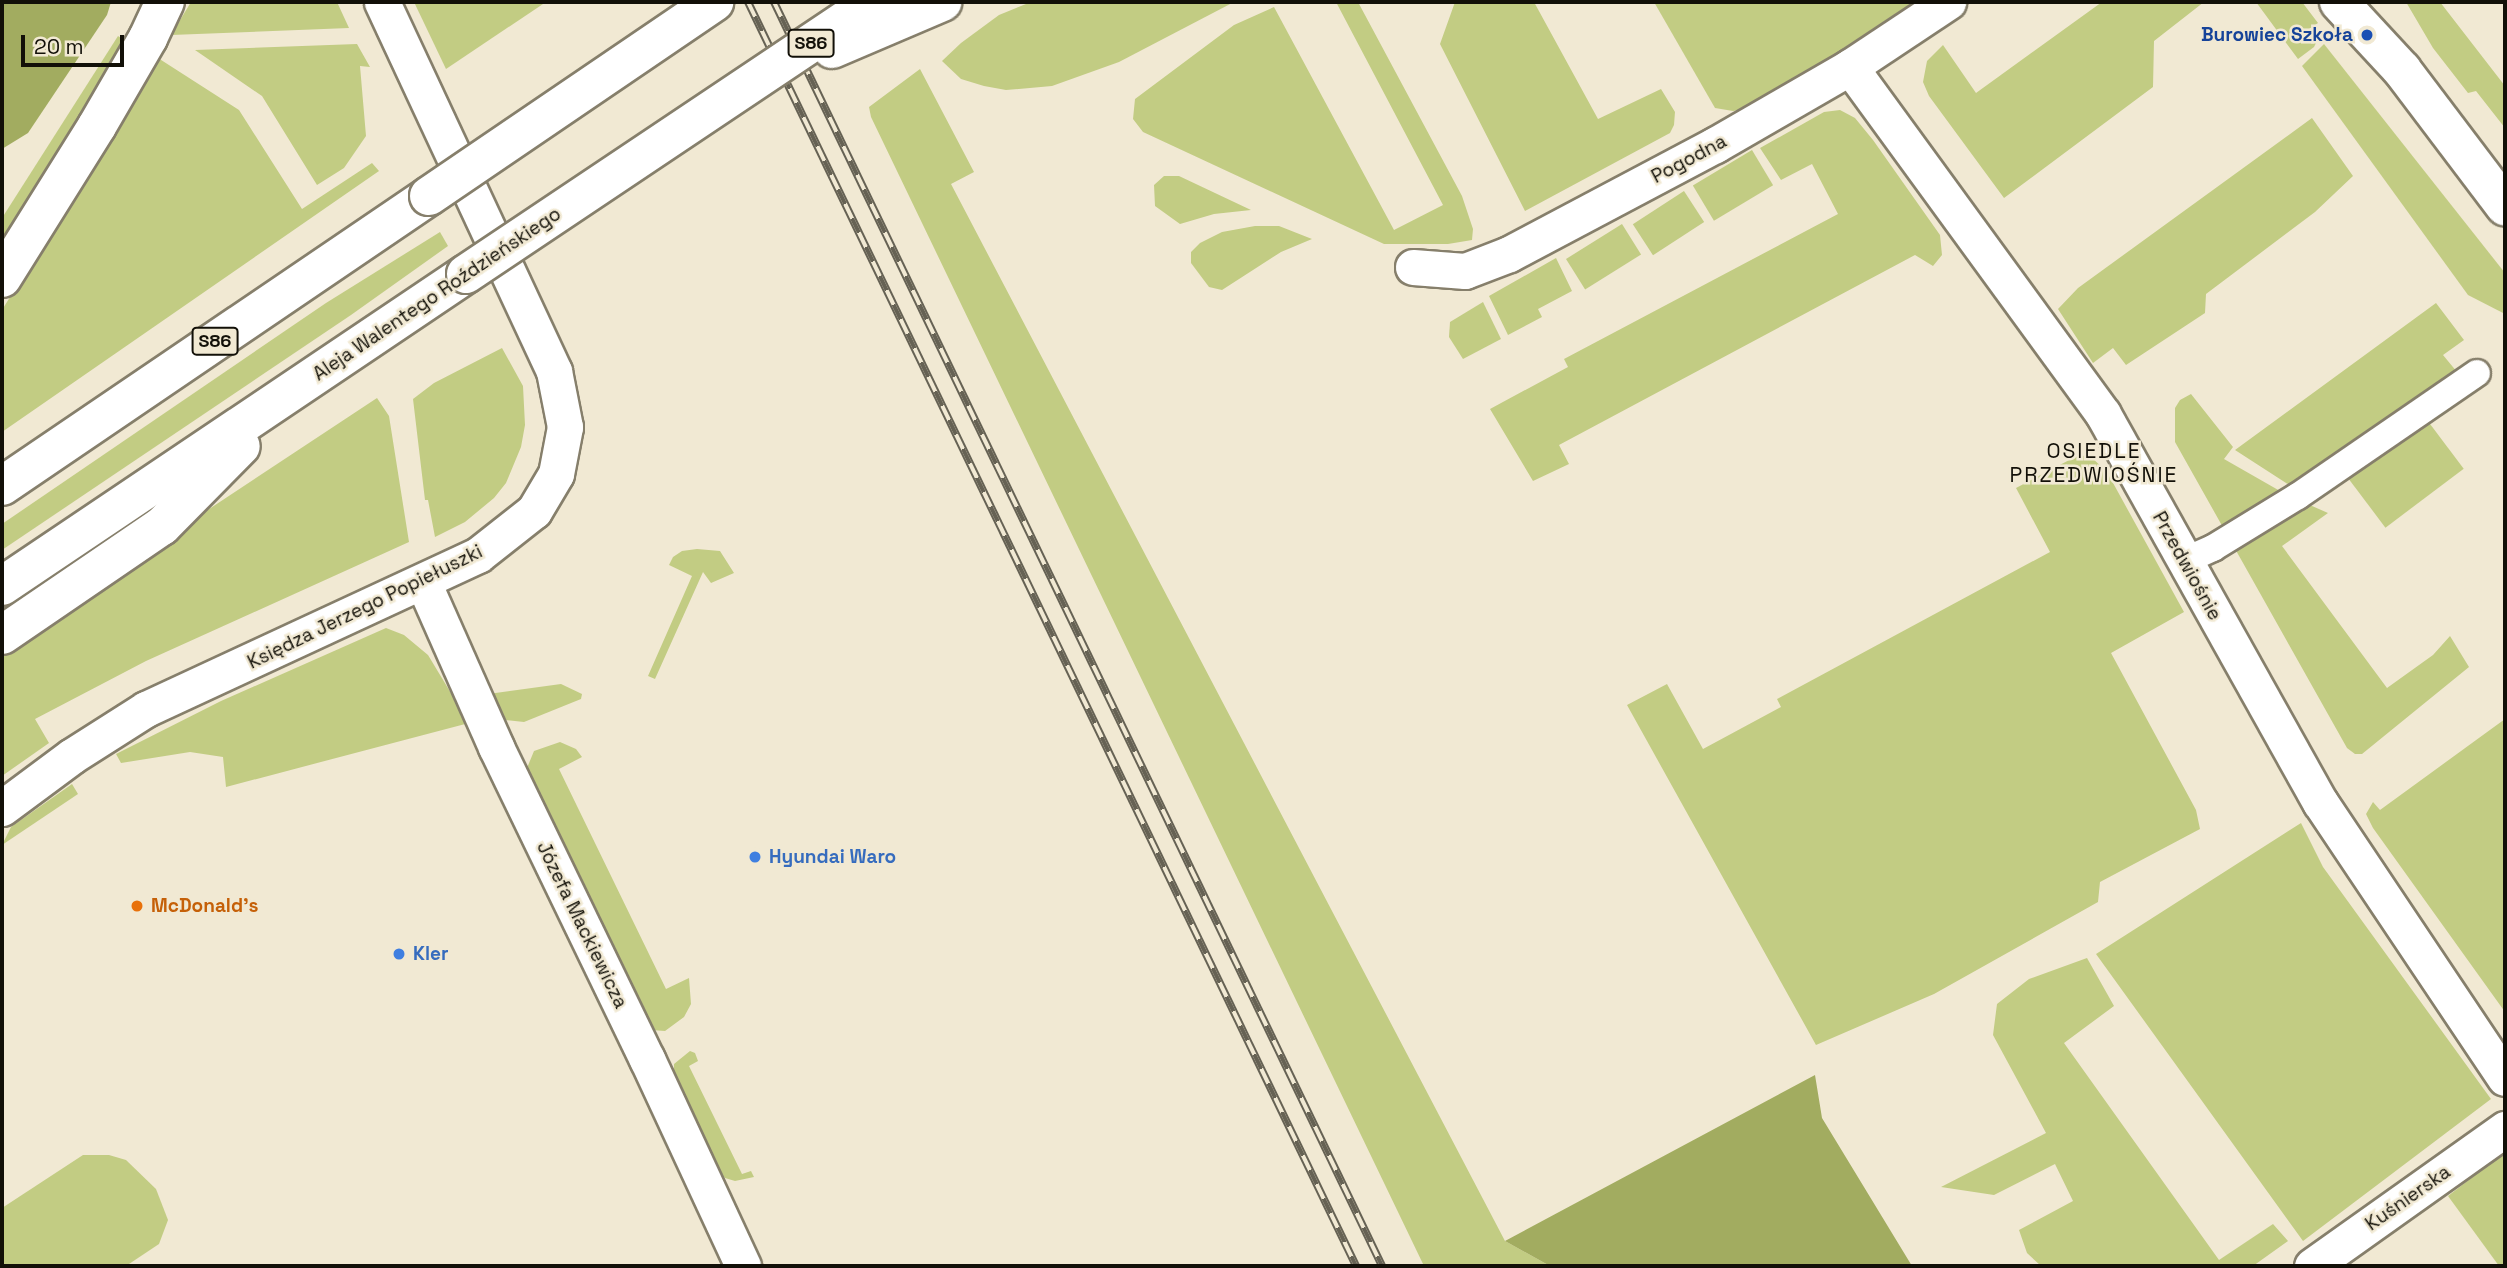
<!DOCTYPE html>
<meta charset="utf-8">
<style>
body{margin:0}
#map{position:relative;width:2507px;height:1268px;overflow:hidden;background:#f1e9d3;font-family:"Space Grotesk",sans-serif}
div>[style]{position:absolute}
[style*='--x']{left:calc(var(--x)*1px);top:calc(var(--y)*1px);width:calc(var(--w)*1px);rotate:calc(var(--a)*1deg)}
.green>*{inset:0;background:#c2cc83;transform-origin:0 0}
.forest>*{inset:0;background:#a2ac60}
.roads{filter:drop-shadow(2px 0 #867f6b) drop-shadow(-2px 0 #867f6b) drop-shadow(0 2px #867f6b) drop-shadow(0 -2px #867f6b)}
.pedestrian>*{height:26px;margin:-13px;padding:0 13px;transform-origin:13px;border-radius:13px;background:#fff}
.minor>*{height:35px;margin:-17.5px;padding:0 17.5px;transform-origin:17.5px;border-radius:17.5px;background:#fff}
.tertiary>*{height:38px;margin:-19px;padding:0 19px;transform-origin:19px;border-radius:19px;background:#fff}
.motorway>*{height:38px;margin:-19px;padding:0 19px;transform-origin:19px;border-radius:19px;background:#fff}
.rail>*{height:8px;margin-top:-4px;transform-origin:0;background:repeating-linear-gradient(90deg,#f1e9d3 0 16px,#666254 0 32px);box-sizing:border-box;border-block:2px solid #666254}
.bridges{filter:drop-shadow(2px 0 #867f6b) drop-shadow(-2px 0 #867f6b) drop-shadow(0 2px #867f6b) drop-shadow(0 -2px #867f6b)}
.motorway-bridge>*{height:38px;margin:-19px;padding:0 19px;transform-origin:19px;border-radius:19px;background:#fff}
.dots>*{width:19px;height:19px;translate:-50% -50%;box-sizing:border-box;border:4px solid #f1e9d3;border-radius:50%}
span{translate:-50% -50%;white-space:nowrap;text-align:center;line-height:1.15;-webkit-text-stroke:5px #f1e9d3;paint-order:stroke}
.shield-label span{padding:2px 5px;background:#f1e9d3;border:2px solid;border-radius:5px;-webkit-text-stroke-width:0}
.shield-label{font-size:18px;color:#121008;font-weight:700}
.transit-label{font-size:19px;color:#164399;font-weight:700}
.right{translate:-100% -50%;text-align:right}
.street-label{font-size:19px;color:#121008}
.shop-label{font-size:19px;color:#366cbe;font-weight:700}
.left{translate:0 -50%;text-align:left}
.food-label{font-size:19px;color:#c56008;font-weight:700}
.neighbourhood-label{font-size:21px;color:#121008;letter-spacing:2px}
.frame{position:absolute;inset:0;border:4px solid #121008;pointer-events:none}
.scale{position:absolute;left:21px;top:35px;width:103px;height:32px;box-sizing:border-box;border:4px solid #121008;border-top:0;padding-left:9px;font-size:21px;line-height:24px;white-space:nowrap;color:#121008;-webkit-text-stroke:5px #f1e9d3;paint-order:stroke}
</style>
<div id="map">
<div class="green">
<i style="clip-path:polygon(191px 2px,337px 2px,349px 28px,171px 35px)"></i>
<i style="clip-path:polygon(414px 2px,546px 2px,446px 69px)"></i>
<i style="clip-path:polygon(1031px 2px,1234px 2px,1119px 62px,1052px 86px,1006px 90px,984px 86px,961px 79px,942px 61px,961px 43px,999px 15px)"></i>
<i style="clip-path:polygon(1336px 2px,1358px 2px,1462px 196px,1473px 229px,1472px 240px,1448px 244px,1384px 244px,1143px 132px,1133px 119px,1135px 99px,1234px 25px,1274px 7px,1394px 230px,1443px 205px)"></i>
<i style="clip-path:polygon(1455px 2px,1534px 2px,1598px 119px,1661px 89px,1675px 112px,1674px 125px,1670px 133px,1525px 211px,1440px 44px)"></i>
<i style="clip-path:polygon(1654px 2px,1920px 2px,1924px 7px,1750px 108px,1733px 111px,1715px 108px)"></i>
<i style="clip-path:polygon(2102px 2px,2204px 2px,2154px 41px,2153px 87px,2004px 198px,1929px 96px,1923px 82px,1927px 61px,1943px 45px,1976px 93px)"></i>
<i style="clip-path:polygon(2256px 2px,2302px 2px,2318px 23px,2309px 29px,2316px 43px,2314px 47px,2298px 59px)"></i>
<i style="clip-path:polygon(2406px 2px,2440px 2px,2505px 86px,2505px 128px,2476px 91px,2468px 93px,2433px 48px)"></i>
<i style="clip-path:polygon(118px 36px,127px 42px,2px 245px,2px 218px)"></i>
<i style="clip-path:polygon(357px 44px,370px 67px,360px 66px,366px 136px,344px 168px,317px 185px,262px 96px,195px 50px)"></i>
<i style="clip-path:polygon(2324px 44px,2505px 273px,2505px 314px,2468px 295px,2302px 66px)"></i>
<i style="clip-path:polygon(158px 58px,239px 110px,302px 209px,372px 163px,379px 171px,2px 432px,2px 310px)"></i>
<i style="clip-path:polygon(920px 69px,974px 172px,951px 184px,1505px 1241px,1550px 1266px,1424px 1266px,871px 117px,869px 107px)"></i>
<i style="clip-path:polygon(1840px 110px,1855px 118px,1873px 140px,1940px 235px,1942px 255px,1933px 266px,1915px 255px,1559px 445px,1569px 464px,1533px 481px,1490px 409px,1568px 367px,1564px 359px,1838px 214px,1812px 164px,1781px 180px,1760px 148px,1824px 112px)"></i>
<i style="clip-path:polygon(2312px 118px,2353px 176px,2315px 212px,2206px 294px,2205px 313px,2126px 365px,2113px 348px,2093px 363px,2058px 309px,2078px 288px)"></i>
<i style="left:1752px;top:150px;width:41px;height:69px;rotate:59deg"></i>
<i style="clip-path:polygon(1164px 176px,1179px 176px,1251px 210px,1214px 214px,1180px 224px,1155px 206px,1154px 185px)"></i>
<i style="left:1684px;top:191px;width:37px;height:61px;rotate:57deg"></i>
<i style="left:1622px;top:224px;width:36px;height:66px;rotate:58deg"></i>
<i style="clip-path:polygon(1255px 226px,1279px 226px,1312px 239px,1281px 252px,1222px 290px,1209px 287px,1191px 263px,1191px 252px,1200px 243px,1222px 232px)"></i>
<i style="clip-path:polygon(440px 232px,448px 246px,351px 315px,2px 550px,2px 524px,326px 303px)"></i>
<i style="clip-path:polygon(1556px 258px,1572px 291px,1538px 309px,1542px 317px,1508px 335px,1489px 296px)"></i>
<i style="clip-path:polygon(1483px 302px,1501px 339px,1463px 359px,1449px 337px,1450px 322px)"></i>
<i style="clip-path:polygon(2436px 303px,2464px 340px,2443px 355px,2462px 378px,2294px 488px,2235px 450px)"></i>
<i style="clip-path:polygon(502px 348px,523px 386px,525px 425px,521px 447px,506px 483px,494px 498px,465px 522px,435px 537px,428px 500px,425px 500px,413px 399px,434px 383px)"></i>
<i style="clip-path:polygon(2191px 394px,2233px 447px,2224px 459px,2287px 495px,2328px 513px,2282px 546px,2387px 688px,2433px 655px,2450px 636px,2469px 667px,2362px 754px,2355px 754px,2347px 748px,2175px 442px,2175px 408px,2180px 400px)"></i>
<i style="clip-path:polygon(377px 398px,389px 416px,409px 542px,146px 661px,35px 719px,49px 743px,2px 776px,2px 646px)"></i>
<i style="left:2424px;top:416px;width:66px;height:98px;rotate:53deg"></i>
<i style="clip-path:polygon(2089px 455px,2107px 472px,2184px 612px,2111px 653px,2196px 810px,2200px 829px,2100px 882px,2098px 902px,1934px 994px,1816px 1045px,1627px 705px,1667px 684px,1703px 749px,1781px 707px,1777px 699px,2050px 552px,2016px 488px,2075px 457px)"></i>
<i style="clip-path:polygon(697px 549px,720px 551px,734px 573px,711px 583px,703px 572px,655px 679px,648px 676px,692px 576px,669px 565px,673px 557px,682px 551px)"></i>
<i style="clip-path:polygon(386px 628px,404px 635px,428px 655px,469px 723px,226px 787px,223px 757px,190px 752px,121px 763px,116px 754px,221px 701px)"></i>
<i style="clip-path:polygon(561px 684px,582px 694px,581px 699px,524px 722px,505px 720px,497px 713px,488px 694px)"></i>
<i style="clip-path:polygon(2505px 719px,2505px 1012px,2373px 828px,2366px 814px,2373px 802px,2380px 810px)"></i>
<i style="clip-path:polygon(560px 742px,576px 749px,582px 757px,559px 769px,666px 989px,689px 978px,691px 1004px,684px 1017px,665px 1031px,651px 1030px,528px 779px,527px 768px,534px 751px)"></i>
<i style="clip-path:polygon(72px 784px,78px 794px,2px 845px,11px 827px)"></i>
<i style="clip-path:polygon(2301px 823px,2323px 867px,2491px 1099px,2303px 1241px,2096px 954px)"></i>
<i style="clip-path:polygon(2087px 958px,2114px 1006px,2064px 1043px,2219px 1260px,2273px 1224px,2288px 1241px,2253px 1266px,2041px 1266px,2027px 1253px,2019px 1230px,2073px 1201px,2055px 1164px,1994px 1195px,1941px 1187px,2046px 1133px,1993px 1035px,1997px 1004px,2029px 979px)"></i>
<i style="clip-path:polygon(690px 1051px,695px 1053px,698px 1061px,689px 1066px,742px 1174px,751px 1171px,754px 1177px,735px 1181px,725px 1178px,715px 1167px,674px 1082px,674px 1064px)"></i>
<i style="clip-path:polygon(2505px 1152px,2505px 1266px,2499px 1266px,2448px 1196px)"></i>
<i style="clip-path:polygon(83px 1155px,109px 1155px,126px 1160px,156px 1189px,168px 1220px,159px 1244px,126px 1266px,2px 1266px,2px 1208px)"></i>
</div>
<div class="forest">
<i style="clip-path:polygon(2px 2px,111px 2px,107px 15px,28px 133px,2px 149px)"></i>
<i style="clip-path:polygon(1815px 1075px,1822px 1118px,1912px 1266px,1550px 1266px,1505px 1241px)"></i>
</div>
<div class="roads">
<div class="pedestrian">
<i style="--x:2184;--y:561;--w:32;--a:-24"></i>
<i style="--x:2213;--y:548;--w:100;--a:-31.5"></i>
<i style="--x:2298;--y:496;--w:217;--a:-34.5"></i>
</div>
<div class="minor">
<i style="--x:1850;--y:67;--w:429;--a:53.9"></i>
<i style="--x:2103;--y:414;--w:445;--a:60.8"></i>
<i style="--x:2320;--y:802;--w:332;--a:56.2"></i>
<i style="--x:1413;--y:267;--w:52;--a:4.4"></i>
<i style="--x:1465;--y:271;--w:47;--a:-21.1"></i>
<i style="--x:1509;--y:254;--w:233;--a:-27.9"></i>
<i style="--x:1715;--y:145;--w:156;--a:-30"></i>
<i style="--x:1850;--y:67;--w:118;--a:-33.6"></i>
<i style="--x:423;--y:582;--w:180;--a:66.1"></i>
<i style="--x:496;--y:747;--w:347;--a:64.2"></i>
<i style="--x:647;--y:1059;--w:228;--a:65.1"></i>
<i style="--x:2;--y:808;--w:87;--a:-36.6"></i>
<i style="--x:72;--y:756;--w:88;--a:-32.4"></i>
<i style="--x:146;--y:709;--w:366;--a:-24.9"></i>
<i style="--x:478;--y:555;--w:71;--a:-38.2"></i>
<i style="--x:534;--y:511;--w:43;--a:-59.3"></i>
<i style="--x:556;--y:474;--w:48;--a:-79.2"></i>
<i style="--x:565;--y:427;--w:57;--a:-101.1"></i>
<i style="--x:554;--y:371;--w:407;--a:-115"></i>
<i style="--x:2312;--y:1266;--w:237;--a:-35.4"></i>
</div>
<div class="tertiary">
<i style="--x:2339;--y:2;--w:93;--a:47.2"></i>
<i style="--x:2402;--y:70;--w:171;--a:52.9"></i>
</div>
<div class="motorway">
<i style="--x:2;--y:278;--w:179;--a:-58"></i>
<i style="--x:97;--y:126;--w:102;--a:-59.9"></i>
<i style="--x:148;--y:38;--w:40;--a:-65"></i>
<i style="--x:2;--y:486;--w:516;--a:-34.18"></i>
<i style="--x:2;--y:586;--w:559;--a:-33.92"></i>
<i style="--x:2;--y:635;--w:194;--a:-34.3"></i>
<i style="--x:162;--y:526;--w:112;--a:-45.4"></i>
</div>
</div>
<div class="rail">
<i style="--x:748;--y:2;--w:1403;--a:64.31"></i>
<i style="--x:774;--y:2;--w:1403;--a:64.31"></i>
</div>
<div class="bridges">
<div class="motorway-bridge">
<i style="--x:832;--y:49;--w:120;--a:-23.1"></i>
<i style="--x:429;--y:196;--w:345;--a:-34.2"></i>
<i style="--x:466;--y:274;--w:489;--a:-33.8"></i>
</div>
</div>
<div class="dots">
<i style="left:2367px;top:35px;background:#1a4fb4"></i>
<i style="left:755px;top:857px;background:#3f7fe0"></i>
<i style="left:137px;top:906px;background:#e8710a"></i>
<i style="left:399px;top:954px;background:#3f7fe0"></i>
</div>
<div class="shield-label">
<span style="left:811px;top:43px">S86</span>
<span style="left:215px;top:341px">S86</span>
</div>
<div class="transit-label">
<span class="right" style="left:2353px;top:35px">Burowiec Szkoła</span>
</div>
<div class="street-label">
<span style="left:1689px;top:159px;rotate:-28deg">Pogodna</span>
<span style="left:437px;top:294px;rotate:-34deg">Aleja Walentego Roździeńskiego</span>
<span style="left:2187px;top:566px;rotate:61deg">Przedwiośnie</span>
<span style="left:365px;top:607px;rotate:-26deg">Księdza Jerzego Popiełuszki</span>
<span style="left:582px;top:925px;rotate:64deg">Józefa Mackiewicza</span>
<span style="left:2408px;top:1198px;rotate:-35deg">Kuśnierska</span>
</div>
<div class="shop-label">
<span class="left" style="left:769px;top:857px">Hyundai Waro</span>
<span class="left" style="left:413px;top:954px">Kler</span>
</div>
<div class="food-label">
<span class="left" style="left:151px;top:906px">McDonald's</span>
</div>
<div class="neighbourhood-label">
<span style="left:2094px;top:463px">OSIEDLE<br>PRZEDWIOŚNIE</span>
</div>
<div class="frame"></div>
<div class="scale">20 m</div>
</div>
